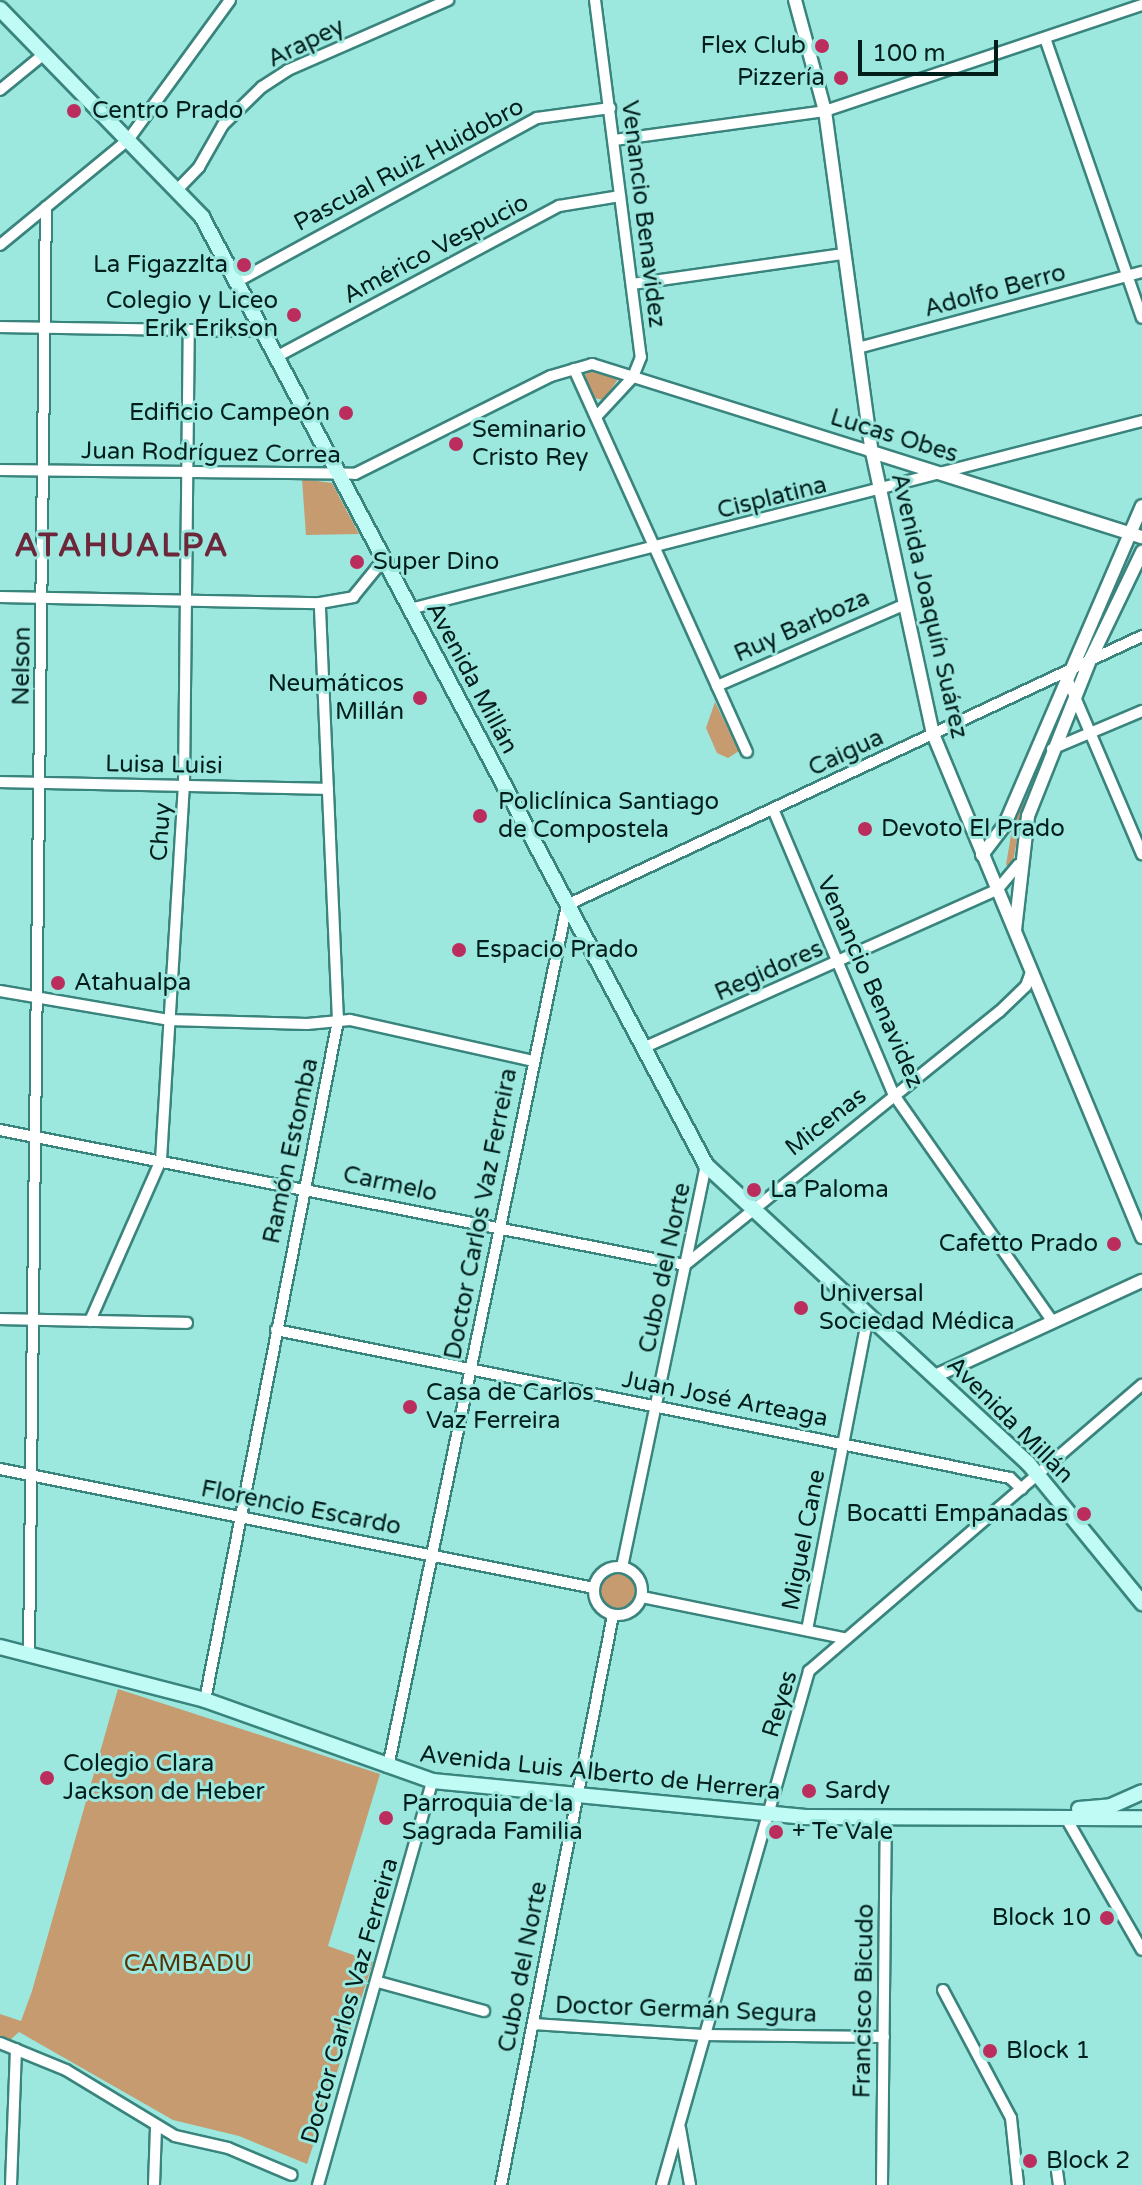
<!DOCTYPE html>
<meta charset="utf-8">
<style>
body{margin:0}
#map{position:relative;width:1142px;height:2185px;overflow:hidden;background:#9ce7de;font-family:"Varela Round",sans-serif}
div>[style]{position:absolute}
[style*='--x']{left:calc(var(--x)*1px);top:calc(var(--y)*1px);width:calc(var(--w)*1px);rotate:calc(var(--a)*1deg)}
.green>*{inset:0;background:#c69b70}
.round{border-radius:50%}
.roads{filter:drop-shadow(2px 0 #39847d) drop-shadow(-2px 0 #39847d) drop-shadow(0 2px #39847d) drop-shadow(0 -2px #39847d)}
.minor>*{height:10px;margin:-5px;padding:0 5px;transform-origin:5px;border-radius:5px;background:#fff}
.minor>.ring{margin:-5px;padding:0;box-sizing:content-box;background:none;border:10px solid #fff;border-radius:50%}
.tertiary>*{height:12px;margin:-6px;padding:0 6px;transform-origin:6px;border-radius:6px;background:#fff}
.secondary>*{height:14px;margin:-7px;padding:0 7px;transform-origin:7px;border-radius:7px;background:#c0fbf6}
.dots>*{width:22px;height:22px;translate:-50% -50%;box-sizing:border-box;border:4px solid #9ce7de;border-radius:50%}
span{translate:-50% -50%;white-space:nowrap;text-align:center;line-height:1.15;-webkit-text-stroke:6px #9ce7de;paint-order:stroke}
.street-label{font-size:24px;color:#001e1b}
.poi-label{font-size:24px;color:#001e1b}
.right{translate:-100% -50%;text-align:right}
.left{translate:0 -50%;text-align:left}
.park-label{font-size:24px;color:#553204}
.district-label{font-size:32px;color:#6c273a;font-weight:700;letter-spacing:2px}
.scale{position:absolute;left:858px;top:40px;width:140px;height:36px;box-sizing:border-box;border:4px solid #001e1b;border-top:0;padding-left:10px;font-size:24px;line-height:28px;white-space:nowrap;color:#001e1b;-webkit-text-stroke:6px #9ce7de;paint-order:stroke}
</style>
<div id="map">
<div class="green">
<i style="clip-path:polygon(590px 369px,618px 379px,604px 400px,594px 398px,585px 375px)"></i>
<i style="clip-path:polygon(302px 479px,332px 483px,359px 534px,306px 535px)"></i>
<i style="clip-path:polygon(715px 702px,739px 751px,728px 758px,717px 753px,706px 728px)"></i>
<i style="clip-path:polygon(1060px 707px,1025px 799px,1012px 867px,1006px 865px,1017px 799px)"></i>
<i class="round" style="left:598px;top:1572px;width:40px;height:40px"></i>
<i style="clip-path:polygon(118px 1689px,380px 1774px,328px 1946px,373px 1962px,307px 2164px,239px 2136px,173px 2120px,19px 2032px,9px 2041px,0 2039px,0 2014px,21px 2021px,32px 1991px)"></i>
</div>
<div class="roads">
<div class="minor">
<i style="--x:595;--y:0;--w:360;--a:82.7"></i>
<i style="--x:641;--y:357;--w:22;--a:112"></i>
<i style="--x:633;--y:377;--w:54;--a:132.8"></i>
<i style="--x:1045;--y:38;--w:296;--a:70.9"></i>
<i style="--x:0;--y:90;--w:57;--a:-39.3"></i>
<i style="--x:614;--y:140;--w:213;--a:-7.8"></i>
<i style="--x:825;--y:111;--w:334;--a:-18.5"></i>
<i style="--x:177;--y:190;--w:32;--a:-46"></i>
<i style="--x:199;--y:167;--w:48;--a:-60.3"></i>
<i style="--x:223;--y:125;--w:54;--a:-44.3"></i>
<i style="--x:262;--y:87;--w:31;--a:-33"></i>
<i style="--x:288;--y:70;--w:175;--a:-23.6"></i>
<i style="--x:0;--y:245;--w:166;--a:-39.4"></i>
<i style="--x:128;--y:140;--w:173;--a:-53.9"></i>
<i style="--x:236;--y:282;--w:343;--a:-28.6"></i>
<i style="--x:537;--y:118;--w:74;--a:-7.8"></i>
<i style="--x:632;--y:284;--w:214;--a:-8.1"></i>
<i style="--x:0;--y:327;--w:262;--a:0.9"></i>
<i style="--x:858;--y:348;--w:294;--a:-15"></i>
<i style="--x:276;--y:357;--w:321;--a:-28.1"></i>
<i style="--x:559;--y:206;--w:62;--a:-9.3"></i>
<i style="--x:574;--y:369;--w:420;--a:65.7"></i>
<i style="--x:0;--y:470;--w:355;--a:0.6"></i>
<i style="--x:355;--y:474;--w:219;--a:-26.6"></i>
<i style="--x:551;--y:376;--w:43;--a:-16.3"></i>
<i style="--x:592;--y:364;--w:294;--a:17.4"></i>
<i style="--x:0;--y:597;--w:320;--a:1.1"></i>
<i style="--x:320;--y:603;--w:34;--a:-10"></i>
<i style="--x:353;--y:597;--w:49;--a:-50.8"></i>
<i style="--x:410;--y:609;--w:756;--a:-14.4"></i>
<i style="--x:1066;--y:676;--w:194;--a:66.9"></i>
<i style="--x:717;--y:686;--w:203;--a:-23.5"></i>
<i style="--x:1052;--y:749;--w:98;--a:-22.9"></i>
<i style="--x:0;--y:782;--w:328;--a:1.2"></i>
<i style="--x:773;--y:809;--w:311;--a:67.1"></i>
<i style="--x:894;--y:1095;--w:277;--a:55"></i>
<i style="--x:0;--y:991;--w:171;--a:9.7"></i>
<i style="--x:169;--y:1020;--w:138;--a:1.7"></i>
<i style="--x:307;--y:1024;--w:43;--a:-5.3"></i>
<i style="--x:350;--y:1020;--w:188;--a:12.6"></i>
<i style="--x:643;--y:1048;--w:388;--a:-24.1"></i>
<i style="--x:997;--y:890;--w:33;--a:-50"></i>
<i style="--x:0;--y:1130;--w:698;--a:11.15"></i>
<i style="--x:685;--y:1265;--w:403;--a:-38.9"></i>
<i style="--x:999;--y:1012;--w:37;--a:-44"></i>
<i style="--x:1026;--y:986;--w:15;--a:-70"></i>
<i style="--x:0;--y:1319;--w:187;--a:1.2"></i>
<i style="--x:90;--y:1321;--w:176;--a:-66.2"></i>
<i style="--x:161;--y:1160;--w:376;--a:-86.5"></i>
<i style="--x:184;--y:785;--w:455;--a:-89.4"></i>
<i style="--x:276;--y:1330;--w:749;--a:11.4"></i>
<i style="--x:1010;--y:1478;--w:16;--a:43"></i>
<i style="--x:0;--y:1469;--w:606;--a:11.33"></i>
<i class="ring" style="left:594px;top:1567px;width:38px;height:38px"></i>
<i style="--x:622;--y:1567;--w:411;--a:-78.2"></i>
<i style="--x:642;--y:1597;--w:206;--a:11.5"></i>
<i style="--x:807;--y:1630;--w:320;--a:-79"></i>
<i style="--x:29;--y:1654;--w:1447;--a:-89.33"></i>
<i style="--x:205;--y:1700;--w:692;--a:-78.92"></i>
<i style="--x:338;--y:1021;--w:418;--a:-92.5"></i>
<i style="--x:388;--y:1767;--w:880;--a:-78.27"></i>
<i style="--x:567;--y:905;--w:635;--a:-25.07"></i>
<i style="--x:1066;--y:1818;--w:152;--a:60.1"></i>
<i style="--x:378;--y:1982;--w:110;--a:15.3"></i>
<i style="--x:943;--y:1990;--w:145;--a:62"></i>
<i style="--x:1011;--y:2118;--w:67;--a:84"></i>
<i style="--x:533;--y:2024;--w:170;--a:3.7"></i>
<i style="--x:703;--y:2035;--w:181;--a:0.6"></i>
<i style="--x:0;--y:2043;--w:71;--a:22.2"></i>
<i style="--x:66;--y:2070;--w:127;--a:31.2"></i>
<i style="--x:175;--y:2136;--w:54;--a:12.8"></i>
<i style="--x:228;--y:2148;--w:69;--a:22.9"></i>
<i style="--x:680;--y:2128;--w:58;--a:80"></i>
<i style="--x:1057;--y:2171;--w:14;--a:82"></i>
<i style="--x:11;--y:2185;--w:136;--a:-87.9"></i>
<i style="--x:154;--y:2185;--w:58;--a:-88"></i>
<i style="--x:318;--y:2185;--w:420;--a:-74.2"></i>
<i style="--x:501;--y:2185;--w:581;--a:-78.88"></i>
<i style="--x:662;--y:2185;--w:535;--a:-74.04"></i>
<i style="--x:809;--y:1671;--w:439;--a:-40.7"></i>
<i style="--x:882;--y:2185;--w:368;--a:-89.4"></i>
</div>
<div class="tertiary">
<i style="--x:795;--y:0;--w:115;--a:74.9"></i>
<i style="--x:825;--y:111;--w:344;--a:82.2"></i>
<i style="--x:872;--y:452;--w:289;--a:77.8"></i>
<i style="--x:933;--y:734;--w:545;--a:67.44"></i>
<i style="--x:872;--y:452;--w:283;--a:17.5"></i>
<i style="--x:982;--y:855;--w:39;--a:-53"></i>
<i style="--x:1005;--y:824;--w:346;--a:-66.7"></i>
<i style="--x:1015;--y:930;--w:115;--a:-83.5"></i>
<i style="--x:1028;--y:816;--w:170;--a:-68.3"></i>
<i style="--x:1091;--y:658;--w:118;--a:-64.3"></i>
<i style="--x:935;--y:1376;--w:228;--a:-24.7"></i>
</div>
<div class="secondary">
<i style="--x:0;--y:9;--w:290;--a:45.8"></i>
<i style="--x:202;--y:217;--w:1074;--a:62"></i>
<i style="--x:706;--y:1165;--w:439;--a:42.8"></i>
<i style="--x:1028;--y:1463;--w:181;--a:50.8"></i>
<i style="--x:0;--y:1647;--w:212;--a:14.5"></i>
<i style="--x:205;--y:1700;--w:241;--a:19.6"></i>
<i style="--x:432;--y:1781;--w:376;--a:5.5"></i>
<i style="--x:806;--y:1817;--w:336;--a:0.2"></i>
<i style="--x:1079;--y:1809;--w:32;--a:-5"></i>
<i style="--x:1111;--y:1806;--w:34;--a:-24"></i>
</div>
</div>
<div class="dots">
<i style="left:822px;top:46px;background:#bb2d5c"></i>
<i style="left:841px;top:78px;background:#bb2d5c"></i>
<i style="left:74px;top:111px;background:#bb2d5c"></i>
<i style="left:244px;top:265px;background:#bb2d5c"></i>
<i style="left:294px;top:315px;background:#bb2d5c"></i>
<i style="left:346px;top:413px;background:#bb2d5c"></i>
<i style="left:456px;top:444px;background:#bb2d5c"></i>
<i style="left:357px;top:562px;background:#bb2d5c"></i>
<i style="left:420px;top:698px;background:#bb2d5c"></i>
<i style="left:480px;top:816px;background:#bb2d5c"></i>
<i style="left:865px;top:829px;background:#bb2d5c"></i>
<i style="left:459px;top:950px;background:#bb2d5c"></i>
<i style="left:58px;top:983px;background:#bb2d5c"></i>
<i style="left:754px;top:1190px;background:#bb2d5c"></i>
<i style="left:1114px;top:1244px;background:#bb2d5c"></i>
<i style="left:801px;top:1308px;background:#bb2d5c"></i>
<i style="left:410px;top:1407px;background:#bb2d5c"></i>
<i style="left:1084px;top:1514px;background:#bb2d5c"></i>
<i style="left:47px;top:1778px;background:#bb2d5c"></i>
<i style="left:809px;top:1791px;background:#bb2d5c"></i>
<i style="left:386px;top:1818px;background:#bb2d5c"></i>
<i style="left:776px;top:1832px;background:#bb2d5c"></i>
<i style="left:1107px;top:1918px;background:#bb2d5c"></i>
<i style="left:990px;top:2051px;background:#bb2d5c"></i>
<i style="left:1030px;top:2161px;background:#bb2d5c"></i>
</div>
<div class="street-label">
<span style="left:306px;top:43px;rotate:-26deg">Arapey</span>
<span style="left:409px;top:165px;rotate:-28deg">Pascual Ruiz Huidobro</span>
<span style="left:643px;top:214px;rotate:83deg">Venancio Benavidez</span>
<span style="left:436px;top:249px;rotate:-28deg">Américo Vespucio</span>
<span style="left:995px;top:291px;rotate:-15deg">Adolfo Berro</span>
<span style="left:894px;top:436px;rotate:17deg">Lucas Obes</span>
<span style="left:211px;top:453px;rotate:1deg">Juan Rodríguez Correa</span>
<span style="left:772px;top:498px;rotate:-14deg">Cisplatina</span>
<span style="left:929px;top:606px;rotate:77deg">Avenida Joaquín Suárez</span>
<span style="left:802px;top:626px;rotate:-24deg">Ruy Barboza</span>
<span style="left:22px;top:666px;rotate:-89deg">Nelson</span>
<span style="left:472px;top:678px;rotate:62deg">Avenida Millán</span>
<span style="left:846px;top:753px;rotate:-25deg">Caigua</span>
<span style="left:164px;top:765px;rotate:1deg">Luisa Luisi</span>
<span style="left:161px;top:832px;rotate:-86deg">Chuy</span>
<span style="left:769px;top:971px;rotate:-24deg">Regidores</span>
<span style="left:870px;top:982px;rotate:66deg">Venancio Benavidez</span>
<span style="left:826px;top:1122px;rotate:-38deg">Micenas</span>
<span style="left:291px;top:1151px;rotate:-78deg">Ramón Estomba</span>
<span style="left:390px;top:1184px;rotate:12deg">Carmelo</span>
<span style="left:481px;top:1214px;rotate:-79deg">Doctor Carlos Vaz Ferreira</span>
<span style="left:665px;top:1268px;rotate:-78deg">Cubo del Norte</span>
<span style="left:725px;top:1399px;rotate:11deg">Juan José Arteaga</span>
<span style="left:1010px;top:1420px;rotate:45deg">Avenida Millán</span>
<span style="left:301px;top:1508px;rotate:11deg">Florencio Escardo</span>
<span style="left:804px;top:1540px;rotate:-79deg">Miguel Cane</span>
<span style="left:780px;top:1704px;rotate:-73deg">Reyes</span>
<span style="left:600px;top:1773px;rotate:6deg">Avenida Luis Alberto de Herrera</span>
<span style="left:523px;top:1967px;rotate:-79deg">Cubo del Norte</span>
<span style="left:350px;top:2001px;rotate:-74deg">Doctor Carlos Vaz Ferreira</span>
<span style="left:864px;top:2001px;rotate:-89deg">Francisco Bicudo</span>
<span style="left:686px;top:2010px;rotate:2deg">Doctor Germán Segura</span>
</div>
<div class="poi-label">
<span class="right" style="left:806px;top:46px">Flex Club</span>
<span class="right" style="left:825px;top:78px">Pizzería</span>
<span class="left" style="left:92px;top:111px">Centro Prado</span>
<span class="right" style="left:228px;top:265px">La Figazzlta</span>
<span class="right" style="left:278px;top:315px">Colegio y Liceo<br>Erik Erikson</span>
<span class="right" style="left:330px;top:413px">Edificio Campeón</span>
<span class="left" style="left:472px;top:444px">Seminario<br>Cristo Rey</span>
<span class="left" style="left:373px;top:562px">Super Dino</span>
<span class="right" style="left:404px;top:698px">Neumáticos<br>Millán</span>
<span class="left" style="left:498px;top:816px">Policlínica Santiago<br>de Compostela</span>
<span class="left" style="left:881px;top:829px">Devoto El Prado</span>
<span class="left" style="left:475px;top:950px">Espacio Prado</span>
<span class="left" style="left:74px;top:983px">Atahualpa</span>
<span class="left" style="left:770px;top:1190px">La Paloma</span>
<span class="right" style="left:1098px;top:1244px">Cafetto Prado</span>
<span class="left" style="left:819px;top:1308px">Universal<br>Sociedad Médica</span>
<span class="left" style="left:426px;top:1407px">Casa de Carlos<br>Vaz Ferreira</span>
<span class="right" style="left:1068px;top:1514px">Bocatti Empanadas</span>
<span class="left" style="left:63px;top:1778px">Colegio Clara<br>Jackson de Heber</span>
<span class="left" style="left:825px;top:1791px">Sardy</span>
<span class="left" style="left:402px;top:1818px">Parroquia de la<br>Sagrada Familia</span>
<span class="left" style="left:792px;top:1832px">+ Te Vale</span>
<span class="right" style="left:1091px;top:1918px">Block 10</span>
<span class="left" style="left:1006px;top:2051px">Block 1</span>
<span class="left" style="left:1046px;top:2161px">Block 2</span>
</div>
<div class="park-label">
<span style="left:188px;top:1964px">CAMBADU</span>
</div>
<div class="district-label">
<span style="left:122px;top:546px">ATAHUALPA</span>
</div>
<div class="scale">100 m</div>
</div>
